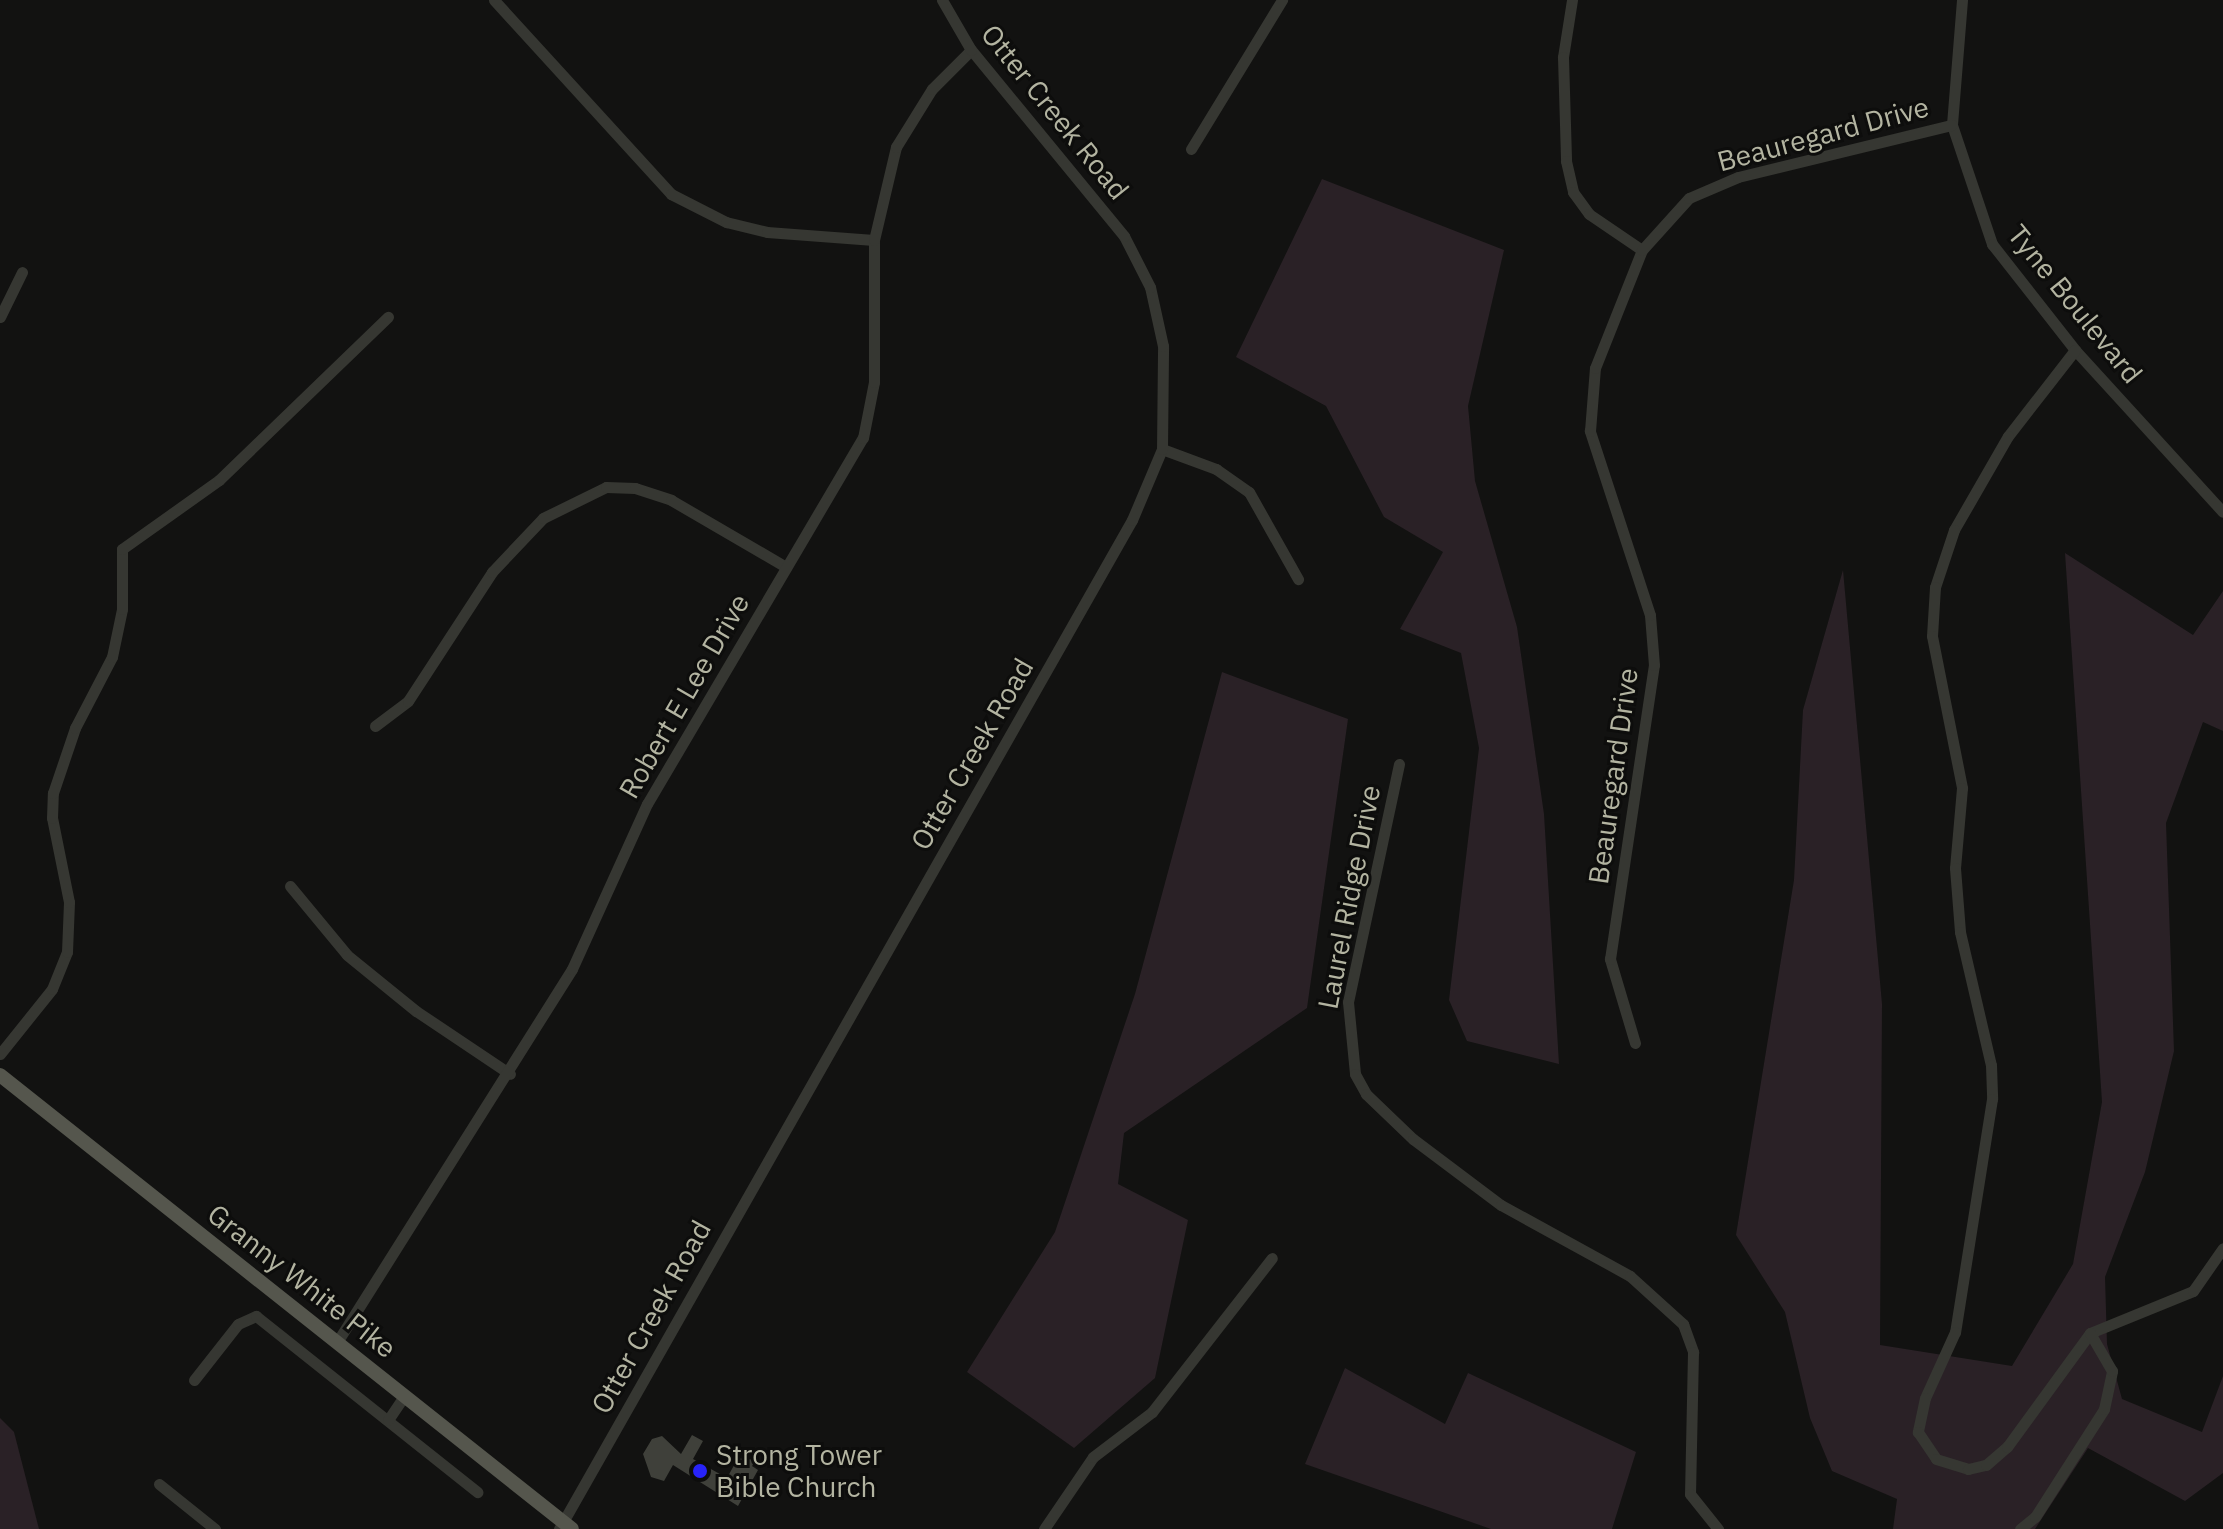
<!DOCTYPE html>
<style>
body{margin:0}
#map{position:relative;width:2223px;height:1529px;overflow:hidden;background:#121211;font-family:"IBM Plex Sans",sans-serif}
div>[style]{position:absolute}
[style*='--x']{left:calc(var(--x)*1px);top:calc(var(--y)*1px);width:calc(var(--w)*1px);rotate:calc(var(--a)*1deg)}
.green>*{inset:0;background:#2a2126}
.building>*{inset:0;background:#3f403a}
.minor>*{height:11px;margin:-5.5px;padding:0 5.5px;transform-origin:5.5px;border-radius:5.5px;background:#363732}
.major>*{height:14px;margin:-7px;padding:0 7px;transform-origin:7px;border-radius:7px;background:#55564d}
.dots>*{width:22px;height:22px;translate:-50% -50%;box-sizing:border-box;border:4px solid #0d0d0c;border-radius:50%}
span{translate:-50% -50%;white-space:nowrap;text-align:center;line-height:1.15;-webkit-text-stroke:6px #0d0d0c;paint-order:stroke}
.street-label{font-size:28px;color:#b3b4a1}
.poi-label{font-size:28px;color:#b3b4a1}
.left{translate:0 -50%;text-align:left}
</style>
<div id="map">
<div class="green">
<i style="clip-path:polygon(1322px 179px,1504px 250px,1468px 406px,1475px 481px,1517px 627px,1544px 814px,1559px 1064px,1467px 1041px,1449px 1000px,1479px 748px,1461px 653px,1400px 629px,1443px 552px,1384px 517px,1326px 406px,1236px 357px)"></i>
<i style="clip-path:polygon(2065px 553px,2193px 635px,2223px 591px,2223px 731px,2203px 722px,2166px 823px,2174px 1051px,2145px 1172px,2105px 1277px,2107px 1344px,2122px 1399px,2202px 1432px,2223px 1376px,2223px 1473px,2185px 1501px,2088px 1448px,2035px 1529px,1893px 1529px,1897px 1499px,1832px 1471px,1810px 1418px,1785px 1312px,1736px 1235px,1794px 880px,1803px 710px,1843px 570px,1882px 1004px,1880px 1345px,2012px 1366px,2073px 1264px,2102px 1102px)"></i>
<i style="clip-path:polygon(1222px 672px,1348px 719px,1307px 1008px,1124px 1133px,1118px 1184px,1188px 1220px,1155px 1378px,1074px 1448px,967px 1372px,1055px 1232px,1135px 994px)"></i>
<i style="clip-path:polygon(1345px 1368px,1445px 1424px,1468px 1373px,1636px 1452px,1612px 1529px,1491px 1529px,1305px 1464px)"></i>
<i style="clip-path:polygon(0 1418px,14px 1432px,39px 1529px,0 1529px)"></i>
</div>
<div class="building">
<i style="clip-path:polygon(692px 1435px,703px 1441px,693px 1459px,727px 1478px,738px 1458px,756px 1460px,752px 1466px,758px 1470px,738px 1506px,673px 1465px,664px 1481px,651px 1477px,643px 1454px,652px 1439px,662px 1436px,681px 1454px)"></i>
</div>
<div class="minor">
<i style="--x:494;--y:0;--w:263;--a:47.6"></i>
<i style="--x:671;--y:194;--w:62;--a:27"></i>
<i style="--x:726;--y:222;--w:42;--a:13.7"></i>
<i style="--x:767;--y:232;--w:107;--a:4.3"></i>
<i style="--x:1572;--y:0;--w:58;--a:99"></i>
<i style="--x:1563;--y:57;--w:104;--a:88.3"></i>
<i style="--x:1566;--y:161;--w:32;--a:77"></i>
<i style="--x:1573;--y:192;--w:27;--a:54"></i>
<i style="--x:1589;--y:214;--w:64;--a:34.2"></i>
<i style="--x:1962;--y:0;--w:125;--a:94.6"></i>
<i style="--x:1952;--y:125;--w:126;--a:71.4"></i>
<i style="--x:1992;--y:244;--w:135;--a:51.9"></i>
<i style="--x:2075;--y:350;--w:219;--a:47.6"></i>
<i style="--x:1191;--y:149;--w:175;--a:-58.6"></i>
<i style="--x:0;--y:317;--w:50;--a:-63.9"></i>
<i style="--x:2075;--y:350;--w:109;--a:127.9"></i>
<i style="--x:2008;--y:436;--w:108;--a:119.9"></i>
<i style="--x:1954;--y:530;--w:60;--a:108.4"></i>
<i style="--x:1935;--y:587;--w:49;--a:93.5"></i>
<i style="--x:1932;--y:636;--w:155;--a:78.8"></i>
<i style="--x:1962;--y:788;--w:80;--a:95"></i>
<i style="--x:1955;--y:868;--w:64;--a:85.5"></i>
<i style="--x:1960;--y:932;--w:137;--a:76.9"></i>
<i style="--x:1991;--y:1065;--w:34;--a:88"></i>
<i style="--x:1992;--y:1099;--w:236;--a:99"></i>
<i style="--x:1955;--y:1332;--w:72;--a:114.4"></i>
<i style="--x:1925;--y:1398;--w:35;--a:102"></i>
<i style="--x:1918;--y:1432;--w:32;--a:56"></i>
<i style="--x:1936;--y:1459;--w:34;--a:17"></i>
<i style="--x:1968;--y:1469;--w:18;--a:-13"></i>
<i style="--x:1986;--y:1465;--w:28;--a:-41"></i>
<i style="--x:2007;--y:1447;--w:141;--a:-53.9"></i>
<i style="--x:2090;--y:1333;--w:111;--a:-22.2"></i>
<i style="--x:2193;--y:1291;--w:52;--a:-55.1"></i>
<i style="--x:1162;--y:449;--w:58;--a:20.3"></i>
<i style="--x:1216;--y:469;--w:40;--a:34.9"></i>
<i style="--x:1249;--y:492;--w:100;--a:60.6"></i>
<i style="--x:375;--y:726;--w:41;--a:-37.1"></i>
<i style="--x:408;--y:701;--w:154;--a:-56.9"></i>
<i style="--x:492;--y:572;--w:74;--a:-46.6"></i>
<i style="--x:543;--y:518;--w:70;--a:-26.2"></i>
<i style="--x:606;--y:487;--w:29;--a:2"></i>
<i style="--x:635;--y:488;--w:38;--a:18"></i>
<i style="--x:671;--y:500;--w:133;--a:30.2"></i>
<i style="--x:1399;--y:764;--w:243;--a:102.1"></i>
<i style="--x:1348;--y:1002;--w:72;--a:84.4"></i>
<i style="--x:1355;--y:1074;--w:23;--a:61"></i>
<i style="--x:1366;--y:1094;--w:65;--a:43.8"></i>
<i style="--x:1413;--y:1139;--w:110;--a:36.9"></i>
<i style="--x:1501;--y:1205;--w:147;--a:28.8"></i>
<i style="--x:1630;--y:1276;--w:72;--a:42.2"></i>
<i style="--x:1683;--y:1324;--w:30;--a:70"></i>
<i style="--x:1693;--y:1352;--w:142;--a:91.2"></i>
<i style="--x:1690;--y:1494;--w:45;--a:51.3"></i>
<i style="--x:290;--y:886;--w:89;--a:50.4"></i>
<i style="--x:347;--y:955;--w:89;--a:39.1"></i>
<i style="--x:416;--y:1011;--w:113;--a:33.8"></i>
<i style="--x:1635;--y:1043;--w:88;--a:-106.6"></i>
<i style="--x:1610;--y:959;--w:297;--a:-81.5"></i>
<i style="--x:1654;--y:665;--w:50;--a:-94.6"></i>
<i style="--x:1650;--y:615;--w:194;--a:-108.1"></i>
<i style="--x:1590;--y:431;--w:63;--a:-85.5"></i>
<i style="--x:1595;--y:368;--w:127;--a:-68.3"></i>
<i style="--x:1642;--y:250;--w:70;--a:-47.9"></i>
<i style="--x:1689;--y:198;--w:53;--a:-23.2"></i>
<i style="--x:1738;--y:177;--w:220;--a:-13.7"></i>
<i style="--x:0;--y:1054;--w:83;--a:-51.3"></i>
<i style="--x:52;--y:989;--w:40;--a:-68"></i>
<i style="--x:67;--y:952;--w:50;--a:-87.7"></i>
<i style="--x:69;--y:902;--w:86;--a:-101.4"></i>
<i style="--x:52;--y:818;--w:25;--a:-88"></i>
<i style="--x:53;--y:793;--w:69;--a:-71.3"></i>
<i style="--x:75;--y:728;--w:80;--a:-62.5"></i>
<i style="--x:112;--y:657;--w:49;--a:-78.2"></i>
<i style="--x:122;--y:609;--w:60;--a:-90"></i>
<i style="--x:122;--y:549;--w:119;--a:-35.4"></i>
<i style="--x:219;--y:480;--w:235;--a:-44"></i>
<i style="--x:339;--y:1339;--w:437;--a:-57.8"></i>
<i style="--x:572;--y:969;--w:181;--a:-65.6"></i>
<i style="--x:647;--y:804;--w:425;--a:-59.5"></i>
<i style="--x:863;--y:438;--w:57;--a:-78.9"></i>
<i style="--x:874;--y:382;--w:142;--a:-90"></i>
<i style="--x:874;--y:240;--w:96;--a:-76.7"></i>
<i style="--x:896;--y:147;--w:68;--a:-58.2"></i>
<i style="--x:932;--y:89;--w:55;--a:-45"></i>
<i style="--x:194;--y:1380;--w:71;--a:-51.8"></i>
<i style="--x:238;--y:1324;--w:20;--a:-24"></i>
<i style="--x:256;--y:1316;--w:283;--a:38.5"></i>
<i style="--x:388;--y:1420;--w:30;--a:-56"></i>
<i style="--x:159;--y:1484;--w:72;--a:38.8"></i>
<i style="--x:559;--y:1529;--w:1160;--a:-60.41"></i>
<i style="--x:1132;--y:520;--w:77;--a:-67.1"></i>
<i style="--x:1162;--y:449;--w:103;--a:-89.4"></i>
<i style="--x:1163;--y:346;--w:60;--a:-102.4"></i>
<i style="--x:1150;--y:287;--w:57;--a:-117"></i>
<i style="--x:1124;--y:236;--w:241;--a:-129.4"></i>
<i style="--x:971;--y:50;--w:58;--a:-120.1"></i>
<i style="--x:1044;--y:1529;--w:87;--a:-55.8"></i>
<i style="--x:1093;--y:1457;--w:74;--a:-37.3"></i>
<i style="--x:1152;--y:1412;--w:195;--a:-52.1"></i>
<i style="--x:2020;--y:1529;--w:19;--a:-39"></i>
<i style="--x:2035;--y:1517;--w:128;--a:-57.4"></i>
<i style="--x:2104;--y:1409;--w:39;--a:-78"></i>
<i style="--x:2112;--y:1371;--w:44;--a:-120.1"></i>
</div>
<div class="major">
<i style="--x:0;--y:1075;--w:730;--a:38.44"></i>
</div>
<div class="dots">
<i style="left:700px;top:1471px;background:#2823f8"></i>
</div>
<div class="street-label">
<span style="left:1055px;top:112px;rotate:51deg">Otter Creek Road</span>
<span style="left:1823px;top:134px;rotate:-15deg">Beauregard Drive</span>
<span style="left:2075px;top:304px;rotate:51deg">Tyne Boulevard</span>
<span style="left:684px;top:696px;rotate:-60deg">Robert E Lee Drive</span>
<span style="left:972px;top:754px;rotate:-60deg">Otter Creek Road</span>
<span style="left:1613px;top:776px;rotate:-82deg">Beauregard Drive</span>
<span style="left:1349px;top:897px;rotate:-79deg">Laurel Ridge Drive</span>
<span style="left:302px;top:1281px;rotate:38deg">Granny White Pike</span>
<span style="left:651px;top:1317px;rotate:-61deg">Otter Creek Road</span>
</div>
<div class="poi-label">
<span class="left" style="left:716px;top:1471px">Strong Tower<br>Bible Church</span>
</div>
</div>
